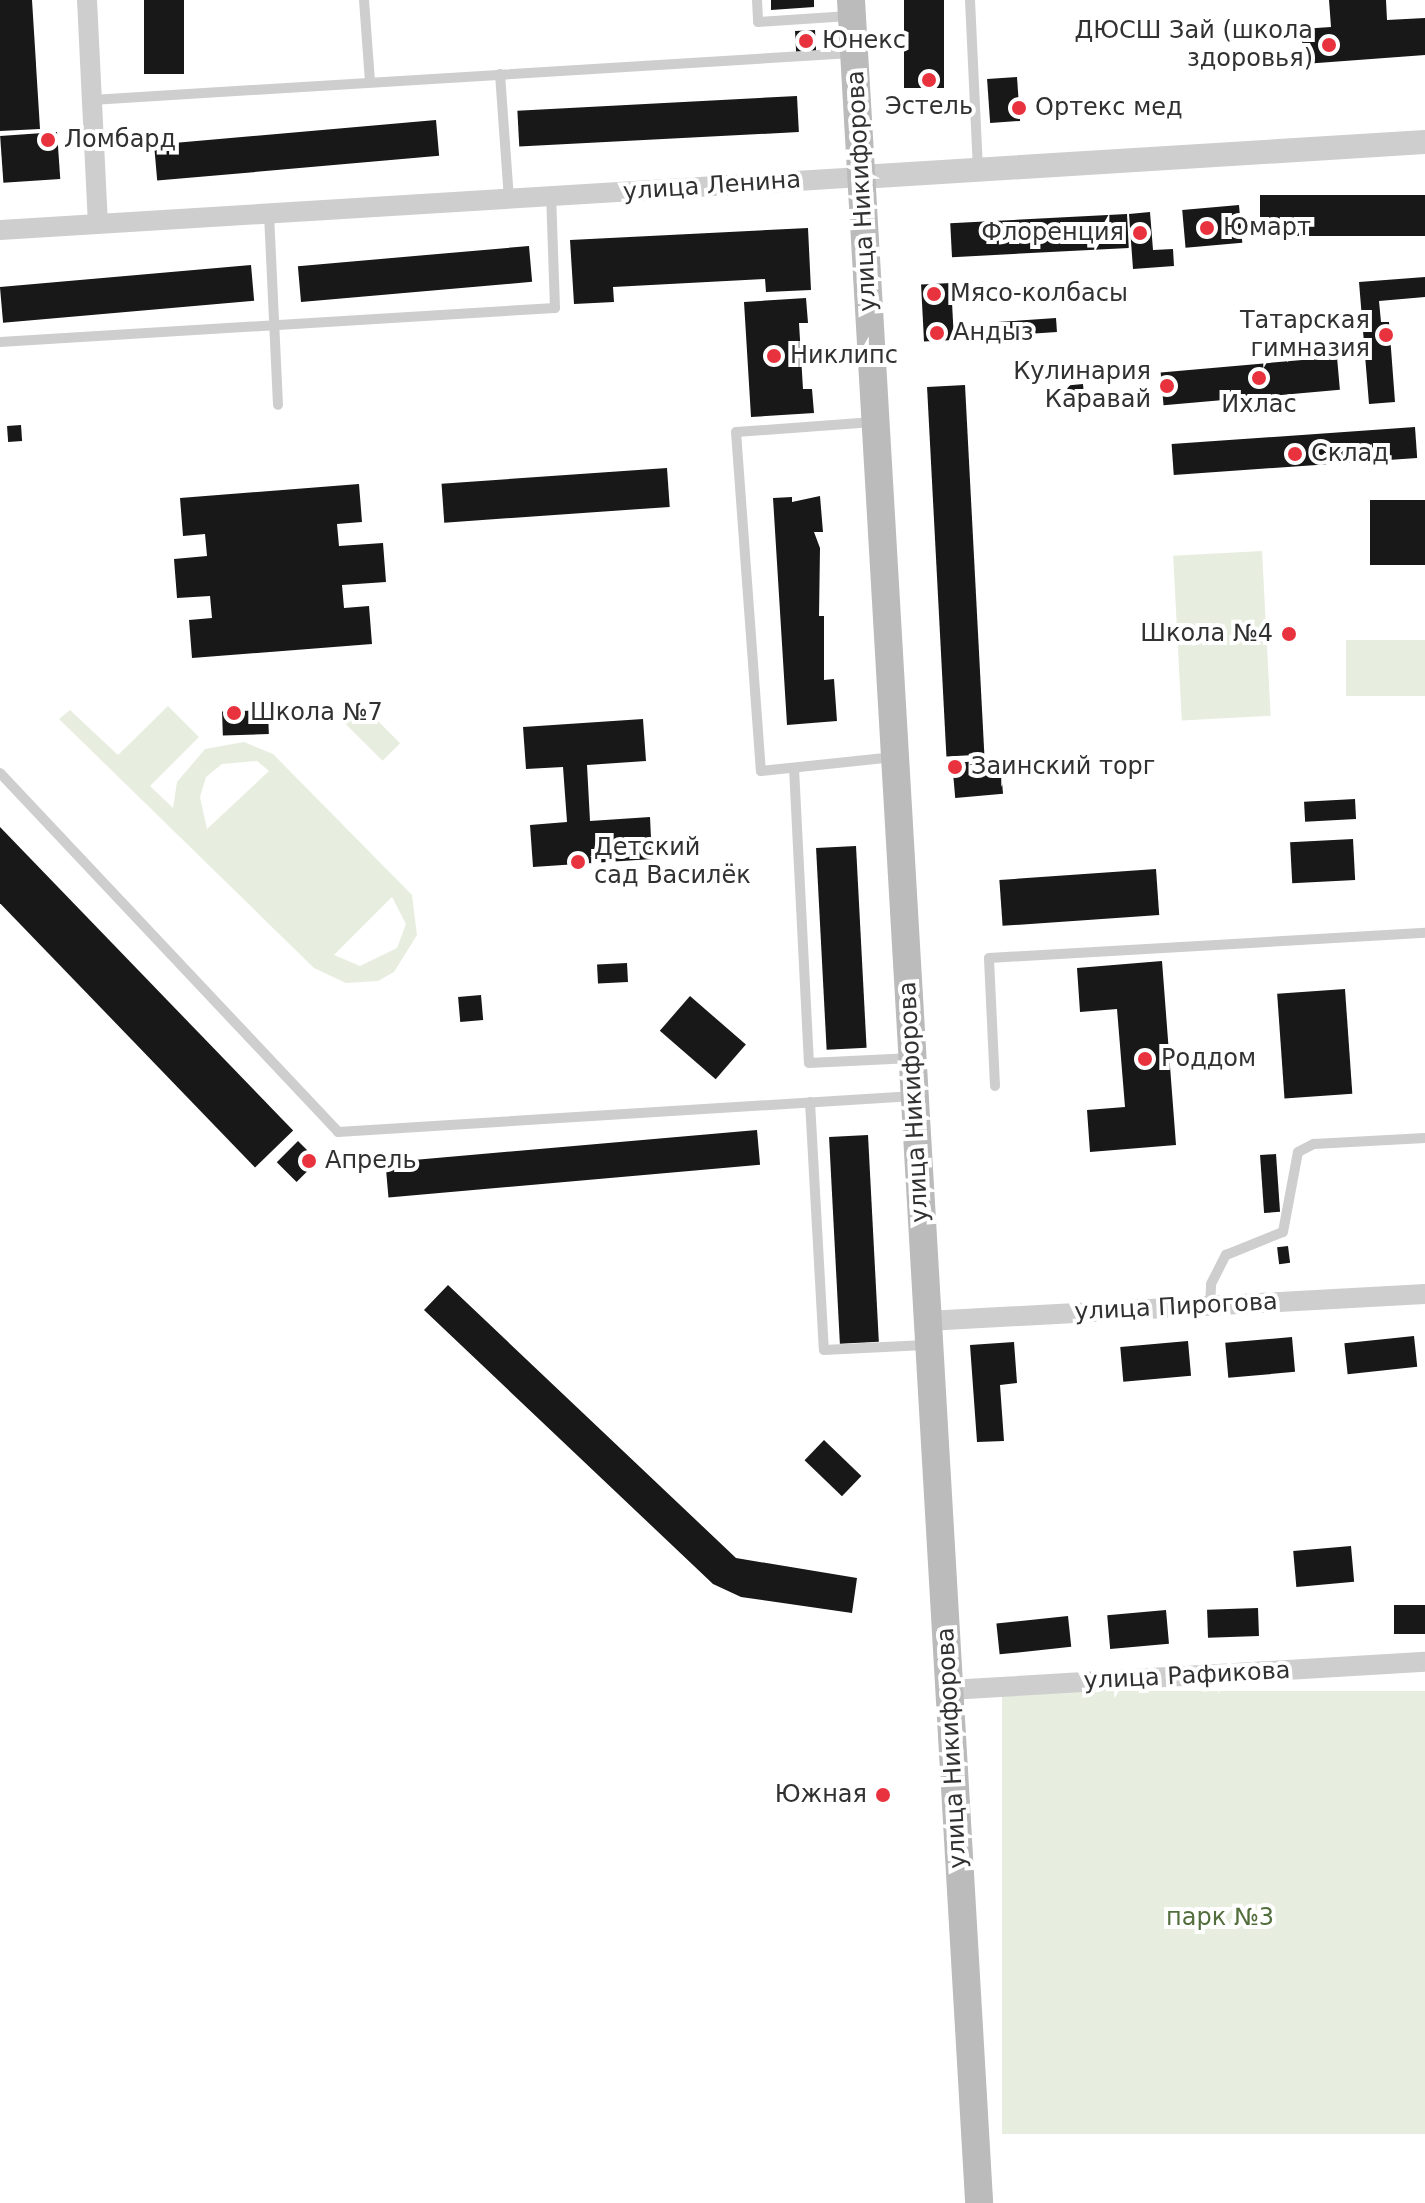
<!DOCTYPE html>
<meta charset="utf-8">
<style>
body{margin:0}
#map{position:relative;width:1425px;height:2203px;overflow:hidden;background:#fff;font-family:"DejaVu Sans",sans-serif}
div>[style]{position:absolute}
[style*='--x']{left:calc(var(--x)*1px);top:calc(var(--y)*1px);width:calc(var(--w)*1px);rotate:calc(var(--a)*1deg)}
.green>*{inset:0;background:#e7eedf;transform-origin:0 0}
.building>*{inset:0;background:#181818;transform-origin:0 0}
.service>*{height:10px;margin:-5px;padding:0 5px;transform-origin:5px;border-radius:5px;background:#cecece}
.minor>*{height:20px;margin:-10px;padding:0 10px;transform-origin:10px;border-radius:10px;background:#cecece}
.tertiary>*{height:24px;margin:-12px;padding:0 12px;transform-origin:12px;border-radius:12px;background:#cecece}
.secondary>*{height:28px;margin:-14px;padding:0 14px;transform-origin:14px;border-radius:14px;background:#bbb}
.dots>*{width:22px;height:22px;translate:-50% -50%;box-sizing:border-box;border:4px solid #fff;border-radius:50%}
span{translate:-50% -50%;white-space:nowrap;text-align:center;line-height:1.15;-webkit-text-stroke:8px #fff;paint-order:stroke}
.poi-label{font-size:24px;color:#313131}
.right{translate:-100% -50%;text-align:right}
.left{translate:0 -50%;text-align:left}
.street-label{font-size:24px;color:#313131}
.park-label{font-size:24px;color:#536e3d}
</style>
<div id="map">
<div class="green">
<i style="left:1262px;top:551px;width:165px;height:89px;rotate:87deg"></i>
<i style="left:1425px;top:640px;width:56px;height:79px;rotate:90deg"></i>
<i style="left:362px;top:705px;width:54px;height:25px;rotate:45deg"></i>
<i style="clip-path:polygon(evenodd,168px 706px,199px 737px,150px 786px,173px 808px,177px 782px,205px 749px,244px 742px,273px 754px,412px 895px,417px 935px,394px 972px,378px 981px,346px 983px,314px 968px,59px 719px,70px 710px,118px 755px,168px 706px,257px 761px,269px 771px,207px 829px,200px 797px,206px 777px,222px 764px,257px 761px,168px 706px,392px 897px,406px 924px,397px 948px,360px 966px,334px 955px,392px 897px)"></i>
<i style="left:1425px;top:1691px;width:443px;height:423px;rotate:90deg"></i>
</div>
<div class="building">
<i style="clip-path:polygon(0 0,32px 0,40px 129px,0 131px)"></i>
<i style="left:144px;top:0;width:40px;height:74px"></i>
<i style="clip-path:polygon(771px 0,814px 0,814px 7px,771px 10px)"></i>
<i style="left:904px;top:0;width:40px;height:88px"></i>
<i style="clip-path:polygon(1329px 0,1386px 0,1387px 20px,1425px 18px,1425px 55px,1304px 64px,1301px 29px,1331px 27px)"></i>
<i style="left:815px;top:30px;width:21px;height:20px;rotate:87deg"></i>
<i style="left:1017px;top:77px;width:44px;height:30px;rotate:86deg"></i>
<i style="left:797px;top:96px;width:36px;height:280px;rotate:87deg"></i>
<i style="left:436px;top:120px;width:36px;height:283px;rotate:85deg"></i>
<i style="left:57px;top:132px;width:47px;height:57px;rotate:86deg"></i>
<i style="left:1425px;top:195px;width:41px;height:165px;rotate:90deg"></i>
<i style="left:1239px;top:205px;width:38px;height:57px;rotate:85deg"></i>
<i style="clip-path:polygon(1150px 212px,1153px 250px,1173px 249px,1174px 266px,1133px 269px,1129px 214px)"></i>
<i style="left:1127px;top:214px;width:34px;height:177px;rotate:87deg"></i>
<i style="clip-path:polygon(808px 228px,811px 290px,766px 292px,765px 279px,613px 287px,614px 302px,574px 304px,570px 240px)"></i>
<i style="left:529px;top:246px;width:36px;height:232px;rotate:85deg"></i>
<i style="left:251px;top:265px;width:36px;height:252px;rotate:85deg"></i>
<i style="clip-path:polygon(1425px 277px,1425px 297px,1379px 301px,1381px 322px,1389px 322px,1395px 402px,1369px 404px,1359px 282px)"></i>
<i style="left:951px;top:283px;width:57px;height:30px;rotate:87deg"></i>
<i style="clip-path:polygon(806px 298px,808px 323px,799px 323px,803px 389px,812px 389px,814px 413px,751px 417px,744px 302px)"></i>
<i style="left:1056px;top:318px;width:14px;height:59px;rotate:86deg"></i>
<i style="left:1337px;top:357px;width:33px;height:177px;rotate:85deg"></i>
<i style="left:1083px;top:384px;width:22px;height:16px;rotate:85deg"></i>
<i style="left:965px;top:385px;width:370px;height:38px;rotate:87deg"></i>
<i style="left:21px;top:425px;width:16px;height:14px;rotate:86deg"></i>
<i style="left:1415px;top:427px;width:31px;height:244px;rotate:86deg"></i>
<i style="left:667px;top:468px;width:39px;height:226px;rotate:86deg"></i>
<i style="clip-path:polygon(359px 484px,362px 522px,337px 524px,339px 546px,383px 543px,386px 582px,342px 585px,344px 608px,369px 606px,372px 644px,192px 658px,189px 620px,212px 618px,210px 596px,177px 598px,174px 559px,207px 556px,205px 534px,183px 536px,180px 498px)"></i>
<i style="clip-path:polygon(820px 496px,823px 532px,814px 532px,820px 548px,819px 616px,824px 616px,824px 680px,834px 679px,837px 721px,787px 725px,773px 498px,792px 497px,792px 502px)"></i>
<i style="left:1425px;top:500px;width:65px;height:55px;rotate:90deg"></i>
<i style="left:268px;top:710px;width:24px;height:46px;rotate:88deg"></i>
<i style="clip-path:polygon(643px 719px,646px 761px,587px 765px,590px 821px,650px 817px,652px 859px,533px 867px,530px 825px,567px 822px,563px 767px,526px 769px,523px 727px)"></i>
<i style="left:1000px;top:759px;width:35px;height:48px;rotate:85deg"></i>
<i style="left:1355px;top:799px;width:20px;height:51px;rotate:87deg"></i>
<i style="left:0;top:827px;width:422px;height:53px;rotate:46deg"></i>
<i style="left:1353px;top:839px;width:41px;height:63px;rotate:87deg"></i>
<i style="left:856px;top:846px;width:202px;height:40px;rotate:87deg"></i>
<i style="left:1156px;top:869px;width:46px;height:157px;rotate:86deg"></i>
<i style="clip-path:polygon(1162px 961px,1176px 1145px,1090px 1152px,1087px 1110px,1125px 1107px,1117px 1009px,1080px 1012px,1077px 968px)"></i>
<i style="left:627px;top:963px;width:19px;height:30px;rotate:87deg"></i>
<i style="left:1345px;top:989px;width:105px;height:68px;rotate:86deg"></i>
<i style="left:481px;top:995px;width:25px;height:23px;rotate:85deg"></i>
<i style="left:690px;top:996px;width:74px;height:46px;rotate:41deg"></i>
<i style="left:757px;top:1130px;width:35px;height:373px;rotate:85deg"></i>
<i style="left:868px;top:1135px;width:207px;height:39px;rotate:87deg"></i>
<i style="left:298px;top:1141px;width:28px;height:30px;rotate:45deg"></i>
<i style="left:1276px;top:1154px;width:58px;height:16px;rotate:86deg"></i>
<i style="left:1288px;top:1246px;width:17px;height:11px;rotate:83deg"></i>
<i style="clip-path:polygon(448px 1285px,736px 1558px,857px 1578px,852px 1613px,741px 1597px,713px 1584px,424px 1310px)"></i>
<i style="left:1414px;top:1336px;width:31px;height:70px;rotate:84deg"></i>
<i style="left:1292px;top:1337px;width:35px;height:67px;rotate:85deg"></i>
<i style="left:1188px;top:1341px;width:35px;height:68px;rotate:85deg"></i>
<i style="clip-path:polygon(1014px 1342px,1017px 1383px,1000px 1385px,1004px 1441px,977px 1442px,970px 1345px)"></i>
<i style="left:824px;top:1440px;width:52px;height:28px;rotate:44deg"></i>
<i style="left:1351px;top:1546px;width:36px;height:58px;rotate:85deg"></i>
<i style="left:1425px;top:1605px;width:29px;height:31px;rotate:90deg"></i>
<i style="left:1258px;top:1608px;width:28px;height:51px;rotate:88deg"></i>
<i style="left:1166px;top:1610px;width:34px;height:59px;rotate:85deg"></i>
<i style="left:1068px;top:1616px;width:31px;height:72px;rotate:84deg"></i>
</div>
<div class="service">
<i style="--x:364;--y:0;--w:82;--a:85.8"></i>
<i style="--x:757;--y:0;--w:22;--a:87"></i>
<i style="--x:758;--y:22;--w:91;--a:-3.8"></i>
<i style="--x:970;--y:0;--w:169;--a:87.3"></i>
<i style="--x:500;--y:74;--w:125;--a:85.9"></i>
<i style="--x:92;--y:100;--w:761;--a:-3.54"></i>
<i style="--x:269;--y:214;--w:191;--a:87.3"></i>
<i style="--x:0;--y:342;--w:556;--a:-3.51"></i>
<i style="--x:555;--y:308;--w:112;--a:-92"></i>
<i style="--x:873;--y:422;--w:137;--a:175.8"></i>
<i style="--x:736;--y:432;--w:340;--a:85.8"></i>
<i style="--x:761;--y:771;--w:134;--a:-6"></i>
<i style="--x:794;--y:768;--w:295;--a:87.1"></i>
<i style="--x:809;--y:1063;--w:103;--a:-2.8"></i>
<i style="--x:0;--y:773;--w:493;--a:46.7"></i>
<i style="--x:338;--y:1132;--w:577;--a:-3.58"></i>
<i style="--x:995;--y:1086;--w:128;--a:-92.7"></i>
<i style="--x:989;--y:958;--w:437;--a:-3.3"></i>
<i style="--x:810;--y:1102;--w:248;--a:86.8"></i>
<i style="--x:824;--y:1350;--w:101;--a:-2.8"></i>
<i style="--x:1210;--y:1306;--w:22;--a:-87"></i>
<i style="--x:1211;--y:1284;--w:33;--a:-63"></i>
<i style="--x:1226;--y:1255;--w:61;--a:-22"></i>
<i style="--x:1283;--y:1232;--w:81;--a:-79.4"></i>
<i style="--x:1298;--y:1152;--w:18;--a:-27"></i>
<i style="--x:1314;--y:1144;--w:111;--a:-3.1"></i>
</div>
<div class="minor">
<i style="--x:87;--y:0;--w:224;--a:87.2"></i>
<i style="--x:0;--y:230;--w:863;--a:-3.52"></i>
<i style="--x:927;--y:1321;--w:499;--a:-3.1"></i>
<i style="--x:949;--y:1690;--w:477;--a:-3.4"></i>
</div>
<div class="tertiary">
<i style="--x:861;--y:177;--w:565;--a:-3.55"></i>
</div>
<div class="secondary">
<i style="--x:851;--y:0;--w:2207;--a:86.67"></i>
</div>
<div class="dots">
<i style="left:806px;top:41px;background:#e8333e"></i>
<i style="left:1329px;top:45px;background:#e8333e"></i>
<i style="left:929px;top:80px;background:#e8333e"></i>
<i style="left:1019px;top:108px;background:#e8333e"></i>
<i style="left:48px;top:140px;background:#e8333e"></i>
<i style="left:1207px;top:228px;background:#e8333e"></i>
<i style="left:1140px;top:233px;background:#e8333e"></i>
<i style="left:934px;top:294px;background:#e8333e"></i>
<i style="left:937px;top:333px;background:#e8333e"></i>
<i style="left:1386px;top:335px;background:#e8333e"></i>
<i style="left:774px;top:356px;background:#e8333e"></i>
<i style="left:1259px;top:378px;background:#e8333e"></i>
<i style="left:1167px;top:386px;background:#e8333e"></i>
<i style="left:1295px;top:454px;background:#e8333e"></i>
<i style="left:1289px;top:634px;background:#e8333e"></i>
<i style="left:234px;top:713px;background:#e8333e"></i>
<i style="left:955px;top:767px;background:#e8333e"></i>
<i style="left:578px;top:862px;background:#e8333e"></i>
<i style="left:1145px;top:1059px;background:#e8333e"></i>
<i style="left:309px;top:1161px;background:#e8333e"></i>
<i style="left:883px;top:1795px;background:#e8333e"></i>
</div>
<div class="poi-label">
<span class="right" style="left:1313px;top:45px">ДЮСШ Зай (школа<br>здоровья)</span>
<span class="left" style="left:822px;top:41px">Юнекс</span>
<span style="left:929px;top:107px">Эстель</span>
<span class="left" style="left:1035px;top:108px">Ортекс мед</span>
<span class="left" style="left:64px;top:140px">Ломбард</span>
<span class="left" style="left:1223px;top:228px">Юмарт</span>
<span class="right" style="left:1124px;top:233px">Флоренция</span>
<span class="left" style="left:950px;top:294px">Мясо-колбасы</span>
<span class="right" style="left:1370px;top:335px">Татарская<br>гимназия</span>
<span class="left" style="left:953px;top:333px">Андыз</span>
<span class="left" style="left:790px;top:356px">Никлипс</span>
<span class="right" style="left:1151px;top:386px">Кулинария<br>Каравай</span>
<span style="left:1259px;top:405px">Ихлас</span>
<span class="left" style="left:1311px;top:454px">Склад</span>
<span class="right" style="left:1273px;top:634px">Школа №4</span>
<span class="left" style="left:250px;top:713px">Школа №7</span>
<span class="left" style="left:971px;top:767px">Заинский торг</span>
<span class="left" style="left:594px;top:862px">Детский<br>сад Василёк</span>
<span class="left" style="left:1161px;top:1059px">Роддом</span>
<span class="left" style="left:325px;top:1161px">Апрель</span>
<span class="right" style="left:867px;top:1795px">Южная</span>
</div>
<div class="street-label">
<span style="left:712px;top:186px;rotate:-4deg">улица Ленина</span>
<span style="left:862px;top:191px;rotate:-93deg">улица Никифорова</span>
<span style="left:914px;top:1102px;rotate:-93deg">улица Никифорова</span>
<span style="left:1176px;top:1307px;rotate:-3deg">улица Пирогова</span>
<span style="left:1187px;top:1676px;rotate:-3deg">улица Рафикова</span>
<span style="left:952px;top:1748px;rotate:-93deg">улица Никифорова</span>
</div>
<div class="park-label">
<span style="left:1220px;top:1918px">парк №3</span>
</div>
</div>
